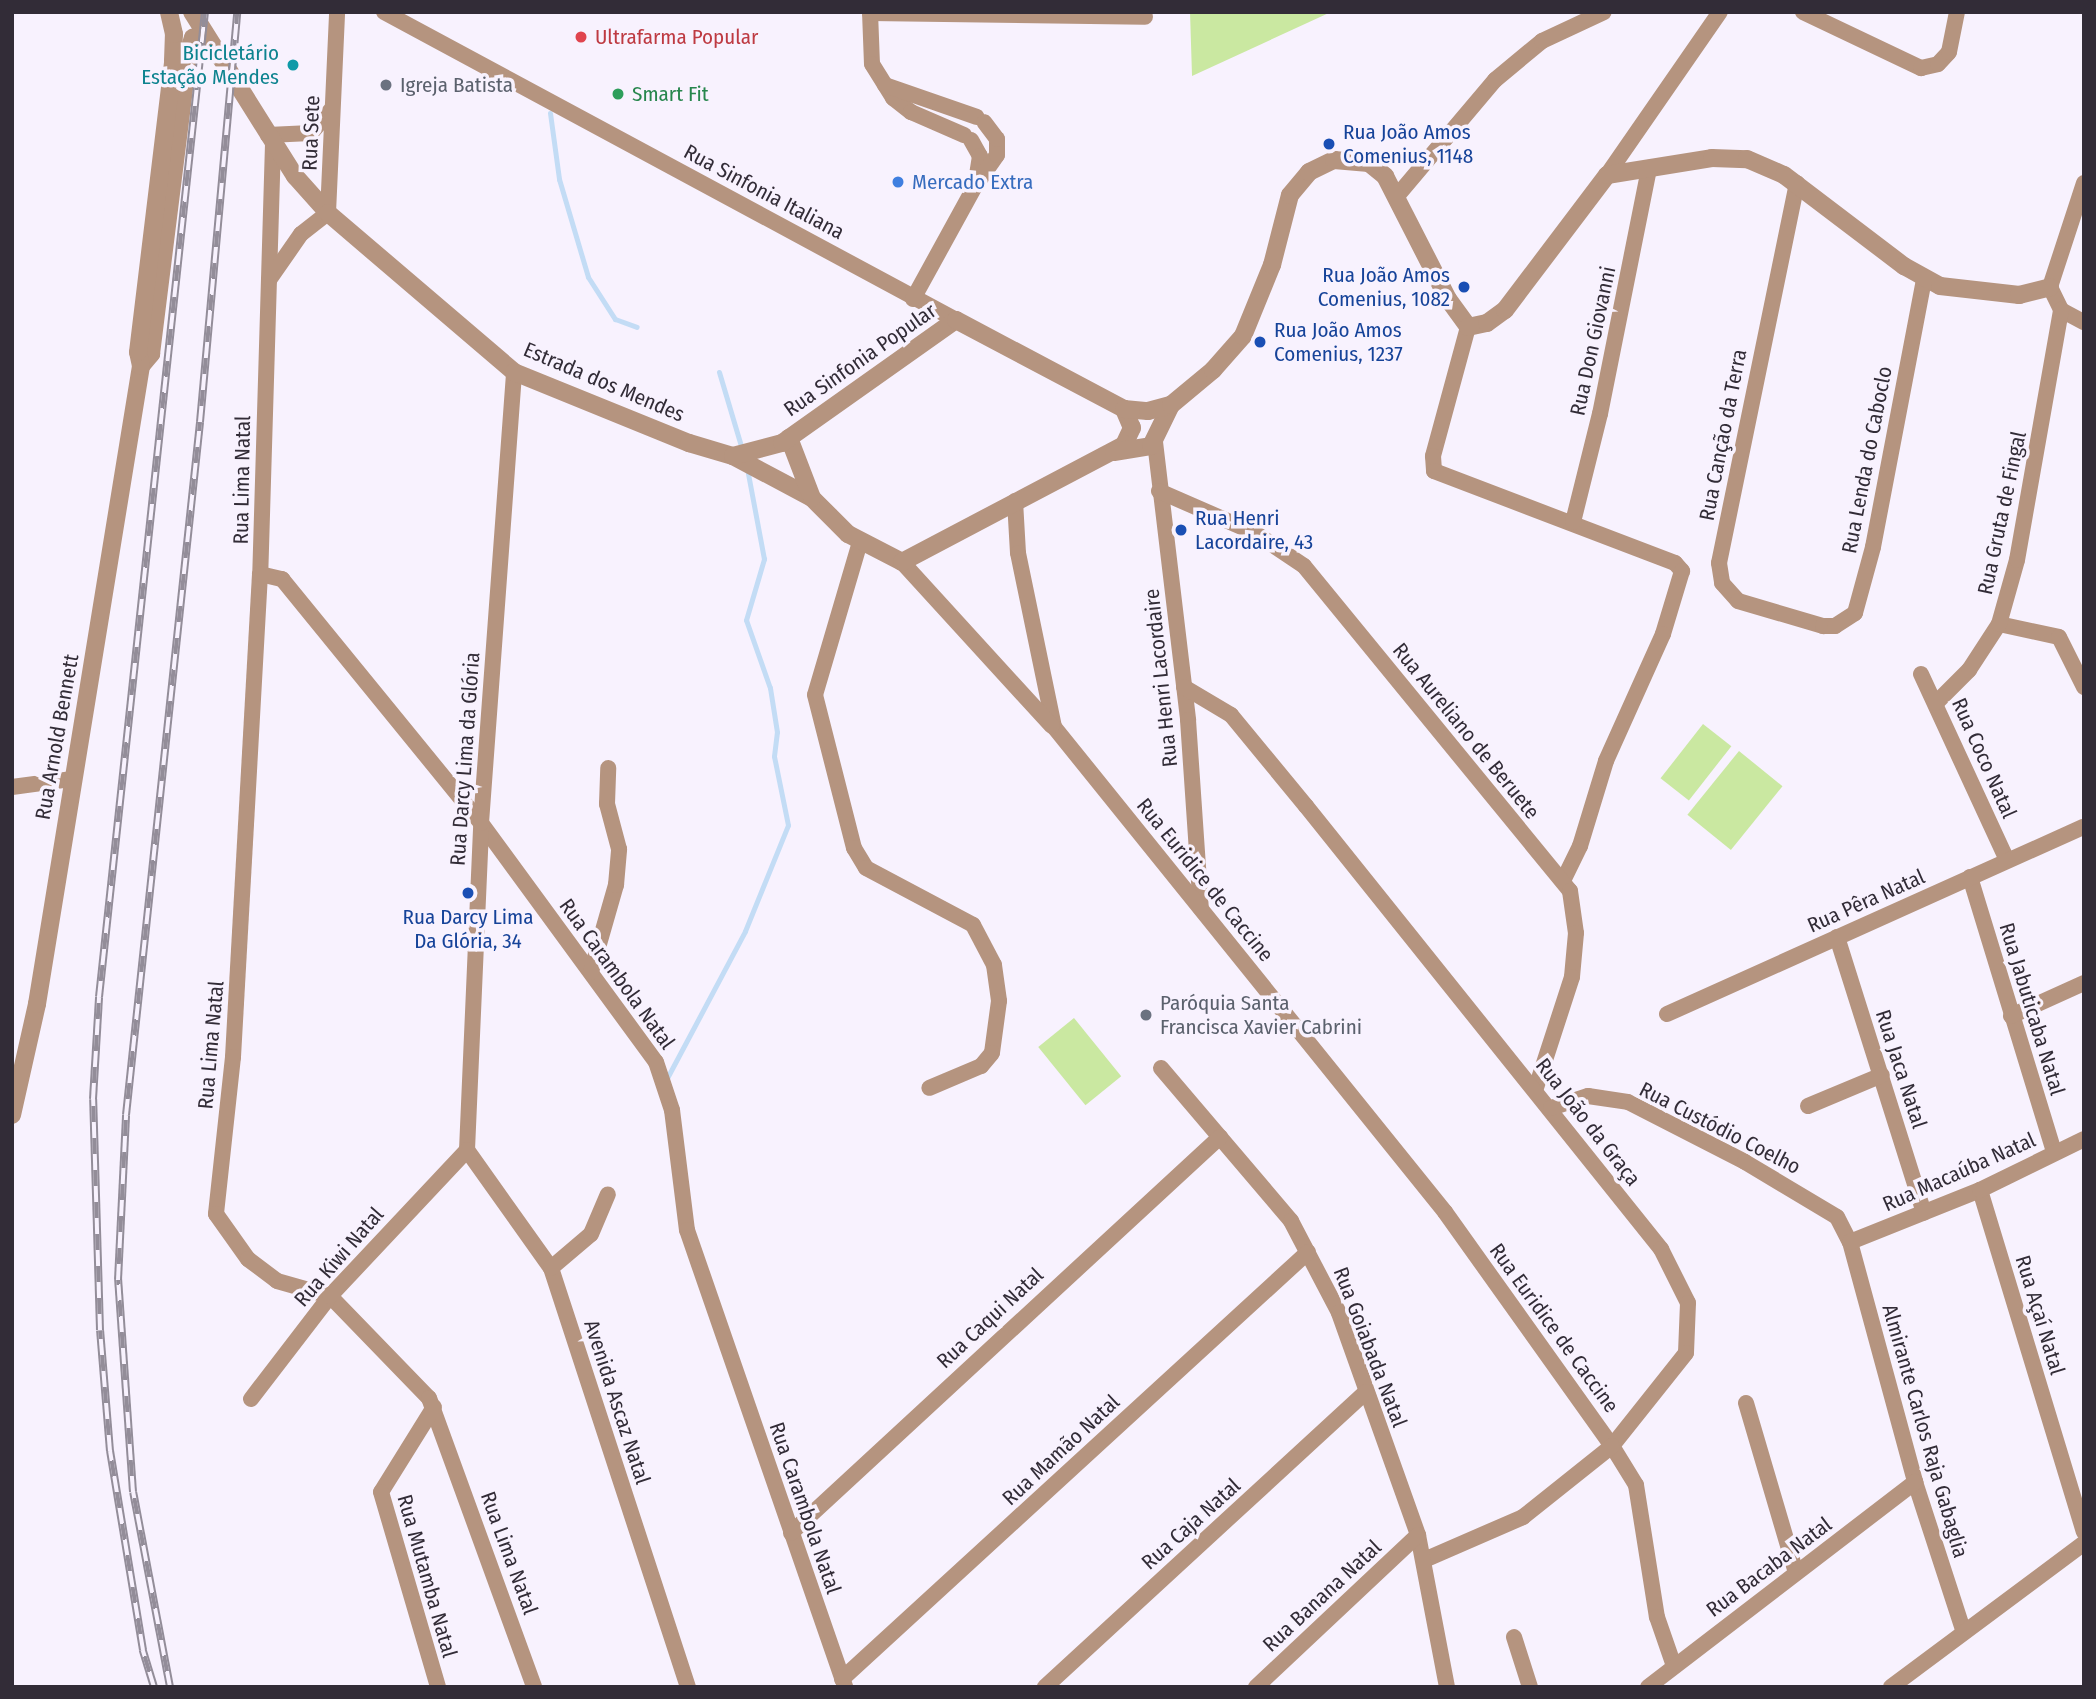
<!DOCTYPE html>
<meta charset="utf-8">
<style>
body{margin:0}
#map{position:relative;width:2096px;height:1699px;overflow:hidden;background:#f8f2fe;font-family:"Fira Sans Condensed",sans-serif}
div>[style]{position:absolute}
[style*='--x']{left:calc(var(--x)*1px);top:calc(var(--y)*1px);width:calc(var(--w)*1px);rotate:calc(var(--a)*1deg)}
.green>*{inset:0;background:#cae8a1;transform-origin:0 0}
.stream>*{height:5px;margin:-2.5px;padding:0 2.5px;transform-origin:2.5px;border-radius:2.5px;background:#c3dcf5}
.minor>*{height:16px;margin:-8px;padding:0 8px;transform-origin:8px;border-radius:8px;background:#b5947f}
.tertiary>*{height:18px;margin:-9px;padding:0 9px;transform-origin:9px;border-radius:9px;background:#b5947f}
.rail>*{height:8px;margin-top:-4px;transform-origin:0;background:repeating-linear-gradient(90deg,#f8f2fe 0 16px,#938d99 0 32px);box-sizing:border-box;border-block:2px solid #938d99}
.dots>*{width:19px;height:19px;translate:-50% -50%;box-sizing:border-box;border:4px solid #f8f2fe;border-radius:50%}
span{translate:-50% -50%;white-space:nowrap;text-align:center;line-height:1.15;-webkit-text-stroke:7px #f8f2fe;paint-order:stroke}
.health-label{font-size:21px;color:#be3a42}
.left{translate:0 -50%;text-align:left}
.culture-label{font-size:21px;color:#0d838f}
.right{translate:-100% -50%;text-align:right}
.worship-label{font-size:21px;color:#5b616d}
.leisure-label{font-size:21px;color:#27864d}
.transit-label{font-size:21px;color:#164399}
.street-label{font-size:21px;color:#322c37}
.shop-label{font-size:21px;color:#366cbe}
.frame{position:absolute;inset:0;border:14px solid #322c37;pointer-events:none}
</style>
<div id="map">
<div class="green">
<i style="clip-path:polygon(1190px 12px,1331px 12px,1192px 76px)"></i>
<i style="left:1703px;top:724px;width:36px;height:69px;rotate:38deg"></i>
<i style="left:1739px;top:751px;width:56px;height:82px;rotate:39deg"></i>
<i style="left:1074px;top:1018px;width:75px;height:46px;rotate:51deg"></i>
</div>
<div class="stream">
<i style="--x:550;--y:113;--w:67;--a:82.2"></i>
<i style="--x:559;--y:179;--w:102;--a:73.5"></i>
<i style="--x:588;--y:277;--w:50;--a:57.3"></i>
<i style="--x:615;--y:319;--w:23;--a:20"></i>
<i style="--x:719;--y:372;--w:80;--a:73.4"></i>
<i style="--x:667;--y:1078;--w:166;--a:-62"></i>
<i style="--x:745;--y:931;--w:114;--a:-67.9"></i>
<i style="--x:788;--y:825;--w:70;--a:-101.5"></i>
<i style="--x:774;--y:756;--w:24;--a:-83"></i>
<i style="--x:777;--y:732;--w:45;--a:-99"></i>
<i style="--x:770;--y:688;--w:72;--a:-109.4"></i>
<i style="--x:746;--y:620;--w:64;--a:-73.6"></i>
<i style="--x:764;--y:559;--w:93;--a:-100.6"></i>
</div>
<div class="minor">
<i style="--x:384;--y:12;--w:650;--a:28.3"></i>
<i style="--x:870;--y:12;--w:52;--a:87.8"></i>
<i style="--x:872;--y:64;--w:40;--a:58"></i>
<i style="--x:893;--y:98;--w:23;--a:38"></i>
<i style="--x:911;--y:112;--w:58;--a:23.5"></i>
<i style="--x:1803;--y:12;--w:131;--a:25.4"></i>
<i style="--x:1921;--y:68;--w:17;--a:-13"></i>
<i style="--x:1938;--y:64;--w:16;--a:-47"></i>
<i style="--x:1949;--y:52;--w:41;--a:-78.7"></i>
<i style="--x:870;--y:13;--w:275;--a:0.8"></i>
<i style="--x:885;--y:85;--w:97;--a:19.2"></i>
<i style="--x:268;--y:135;--w:43;--a:-2.7"></i>
<i style="--x:311;--y:133;--w:32;--a:-49"></i>
<i style="--x:971;--y:140;--w:18;--a:61"></i>
<i style="--x:980;--y:156;--w:24;--a:99"></i>
<i style="--x:273;--y:144;--w:430;--a:91.7"></i>
<i style="--x:260;--y:574;--w:484;--a:93.2"></i>
<i style="--x:233;--y:1057;--w:158;--a:96.2"></i>
<i style="--x:216;--y:1214;--w:55;--a:54.6"></i>
<i style="--x:248;--y:1259;--w:36;--a:37"></i>
<i style="--x:277;--y:1281;--w:55;--a:15.8"></i>
<i style="--x:330;--y:1296;--w:142;--a:45.9"></i>
<i style="--x:429;--y:1398;--w:307;--a:70"></i>
<i style="--x:1607;--y:175;--w:198;--a:-55.3"></i>
<i style="--x:1797;--y:183;--w:388;--a:101.6"></i>
<i style="--x:1719;--y:563;--w:20;--a:81"></i>
<i style="--x:1722;--y:583;--w:24;--a:48"></i>
<i style="--x:1738;--y:601;--w:89;--a:16.4"></i>
<i style="--x:1823;--y:626;--w:12;--a:0"></i>
<i style="--x:1835;--y:626;--w:24;--a:-33"></i>
<i style="--x:1855;--y:613;--w:68;--a:-74.7"></i>
<i style="--x:1873;--y:547;--w:273;--a:-79.2"></i>
<i style="--x:2084;--y:183;--w:109;--a:108.1"></i>
<i style="--x:2050;--y:287;--w:25;--a:64"></i>
<i style="--x:2061;--y:310;--w:26;--a:28"></i>
<i style="--x:1397;--y:196;--w:152;--a:-49.8"></i>
<i style="--x:1495;--y:80;--w:61;--a:-39.7"></i>
<i style="--x:1542;--y:41;--w:68;--a:-25.1"></i>
<i style="--x:269;--y:280;--w:56;--a:-55.2"></i>
<i style="--x:301;--y:234;--w:34;--a:-38"></i>
<i style="--x:328;--y:213;--w:201;--a:-87.4"></i>
<i style="--x:913;--y:299;--w:127;--a:-61.2"></i>
<i style="--x:974;--y:188;--w:40;--a:-55.1"></i>
<i style="--x:997;--y:155;--w:16;--a:-90"></i>
<i style="--x:997;--y:139;--w:21;--a:-127"></i>
<i style="--x:1468;--y:327;--w:134;--a:105.2"></i>
<i style="--x:1433;--y:456;--w:15;--a:86"></i>
<i style="--x:1434;--y:471;--w:258;--a:20.9"></i>
<i style="--x:1675;--y:563;--w:11;--a:49"></i>
<i style="--x:1682;--y:571;--w:66;--a:106.8"></i>
<i style="--x:1663;--y:634;--w:139;--a:114.2"></i>
<i style="--x:1606;--y:761;--w:89;--a:107"></i>
<i style="--x:1580;--y:846;--w:39;--a:116"></i>
<i style="--x:1155;--y:442;--w:280;--a:83.2"></i>
<i style="--x:1188;--y:720;--w:189;--a:86.1"></i>
<i style="--x:1159;--y:491;--w:105;--a:23.6"></i>
<i style="--x:1255;--y:533;--w:59;--a:34"></i>
<i style="--x:1304;--y:566;--w:420;--a:50.7"></i>
<i style="--x:1570;--y:891;--w:42;--a:81.9"></i>
<i style="--x:1576;--y:933;--w:44;--a:95.2"></i>
<i style="--x:1572;--y:977;--w:117;--a:108"></i>
<i style="--x:1015;--y:501;--w:52;--a:86.7"></i>
<i style="--x:1018;--y:553;--w:178;--a:78.3"></i>
<i style="--x:1054;--y:727;--w:623;--a:51.12"></i>
<i style="--x:1445;--y:1212;--w:287;--a:54.5"></i>
<i style="--x:1612;--y:1446;--w:46;--a:58.4"></i>
<i style="--x:1636;--y:1485;--w:134;--a:81"></i>
<i style="--x:1657;--y:1617;--w:52;--a:70.9"></i>
<i style="--x:1573;--y:522;--w:111;--a:-76"></i>
<i style="--x:1600;--y:414;--w:251;--a:-78.7"></i>
<i style="--x:860;--y:542;--w:159;--a:106.4"></i>
<i style="--x:815;--y:695;--w:158;--a:75.7"></i>
<i style="--x:854;--y:848;--w:23;--a:59"></i>
<i style="--x:866;--y:868;--w:121;--a:28"></i>
<i style="--x:973;--y:925;--w:45;--a:62.3"></i>
<i style="--x:994;--y:965;--w:36;--a:82"></i>
<i style="--x:999;--y:1001;--w:52;--a:97.7"></i>
<i style="--x:992;--y:1053;--w:17;--a:130"></i>
<i style="--x:981;--y:1066;--w:56;--a:157.1"></i>
<i style="--x:902;--y:562;--w:222;--a:47.6"></i>
<i style="--x:260;--y:574;--w:23;--a:13"></i>
<i style="--x:282;--y:579;--w:315;--a:50.8"></i>
<i style="--x:481;--y:823;--w:296;--a:53.8"></i>
<i style="--x:656;--y:1062;--w:51;--a:71.6"></i>
<i style="--x:672;--y:1110;--w:121;--a:82.9"></i>
<i style="--x:687;--y:1230;--w:484;--a:70.9"></i>
<i style="--x:1999;--y:624;--w:61;--a:12.2"></i>
<i style="--x:2059;--y:637;--w:56;--a:63.4"></i>
<i style="--x:1921;--y:674;--w:205;--a:65.2"></i>
<i style="--x:1184;--y:687;--w:55;--a:30.8"></i>
<i style="--x:1231;--y:715;--w:118;--a:50.5"></i>
<i style="--x:1306;--y:806;--w:568;--a:51.29"></i>
<i style="--x:1661;--y:1249;--w:60;--a:63.4"></i>
<i style="--x:1688;--y:1303;--w:50;--a:92.3"></i>
<i style="--x:1686;--y:1353;--w:119;--a:128.5"></i>
<i style="--x:1612;--y:1446;--w:114;--a:141.4"></i>
<i style="--x:1523;--y:1517;--w:108;--a:156.5"></i>
<i style="--x:1936;--y:703;--w:47;--a:-45"></i>
<i style="--x:1969;--y:670;--w:55;--a:-56.9"></i>
<i style="--x:1999;--y:624;--w:66;--a:-74.3"></i>
<i style="--x:2017;--y:560;--w:254;--a:-80"></i>
<i style="--x:12;--y:787;--w:61;--a:-7.6"></i>
<i style="--x:1970;--y:877;--w:288;--a:73"></i>
<i style="--x:1837;--y:937;--w:289;--a:72.5"></i>
<i style="--x:591;--y:972;--w:91;--a:-74"></i>
<i style="--x:616;--y:885;--w:36;--a:-85"></i>
<i style="--x:619;--y:849;--w:47;--a:-104.9"></i>
<i style="--x:607;--y:804;--w:36;--a:-88"></i>
<i style="--x:1667;--y:1014;--w:457;--a:-24.2"></i>
<i style="--x:2011;--y:1016;--w:80;--a:-24.3"></i>
<i style="--x:1161;--y:1068;--w:201;--a:49.6"></i>
<i style="--x:1291;--y:1221;--w:104;--a:62.4"></i>
<i style="--x:1339;--y:1313;--w:236;--a:70.4"></i>
<i style="--x:1418;--y:1535;--w:155;--a:79.2"></i>
<i style="--x:1808;--y:1106;--w:80;--a:-22.7"></i>
<i style="--x:1551;--y:1108;--w:39;--a:-18"></i>
<i style="--x:1588;--y:1096;--w:40;--a:8.5"></i>
<i style="--x:1628;--y:1102;--w:131;--a:27.1"></i>
<i style="--x:1745;--y:1162;--w:107;--a:30.9"></i>
<i style="--x:1837;--y:1217;--w:28;--a:63"></i>
<i style="--x:1850;--y:1242;--w:249;--a:74.8"></i>
<i style="--x:1915;--y:1482;--w:156;--a:72"></i>
<i style="--x:467;--y:1150;--w:327;--a:-87.5"></i>
<i style="--x:481;--y:823;--w:452;--a:-85.8"></i>
<i style="--x:467;--y:1150;--w:145;--a:54.6"></i>
<i style="--x:551;--y:1268;--w:441;--a:71.9"></i>
<i style="--x:1980;--y:1190;--w:357;--a:73.1"></i>
<i style="--x:1850;--y:1242;--w:140;--a:-21.8"></i>
<i style="--x:1980;--y:1190;--w:116;--a:-26.1"></i>
<i style="--x:551;--y:1268;--w:52;--a:-40.4"></i>
<i style="--x:591;--y:1234;--w:43;--a:-67"></i>
<i style="--x:251;--y:1399;--w:130;--a:-52.5"></i>
<i style="--x:330;--y:1296;--w:200;--a:-46.8"></i>
<i style="--x:1746;--y:1403;--w:177;--a:73.6"></i>
<i style="--x:434;--y:1407;--w:100;--a:121.9"></i>
<i style="--x:381;--y:1492;--w:203;--a:73.7"></i>
<i style="--x:791;--y:1533;--w:584;--a:-42.71"></i>
<i style="--x:1514;--y:1637;--w:52;--a:72.3"></i>
<i style="--x:842;--y:1679;--w:632;--a:-42.5"></i>
<i style="--x:1045;--y:1687;--w:436;--a:-42.6"></i>
<i style="--x:1256;--y:1687;--w:222;--a:-43.2"></i>
<i style="--x:1648;--y:1687;--w:337;--a:-37.5"></i>
<i style="--x:1891;--y:1687;--w:241;--a:-36.7"></i>
</div>
<div class="tertiary">
<i style="--x:192;--y:12;--w:194;--a:57.9"></i>
<i style="--x:295;--y:176;--w:50;--a:48.3"></i>
<i style="--x:328;--y:213;--w:245;--a:40.5"></i>
<i style="--x:514;--y:372;--w:189;--a:22.1"></i>
<i style="--x:689;--y:443;--w:46;--a:16.5"></i>
<i style="--x:733;--y:456;--w:89;--a:28"></i>
<i style="--x:812;--y:498;--w:51;--a:45"></i>
<i style="--x:848;--y:534;--w:61;--a:27.4"></i>
<i style="--x:902;--y:562;--w:251;--a:-27.8"></i>
<i style="--x:1124;--y:445;--w:19;--a:-65"></i>
<i style="--x:1132;--y:428;--w:21;--a:-113"></i>
<i style="--x:141;--y:366;--w:16;--a:-50"></i>
<i style="--x:151;--y:354;--w:306;--a:-82.9"></i>
<i style="--x:189;--y:50;--w:13;--a:-72"></i>
<i style="--x:193;--y:38;--w:13;--a:-18"></i>
<i style="--x:789;--y:438;--w:64;--a:69"></i>
<i style="--x:1114;--y:452;--w:37;--a:-9"></i>
<i style="--x:1151;--y:446;--w:46;--a:-64"></i>
<i style="--x:733;--y:456;--w:51;--a:-14.9"></i>
<i style="--x:782;--y:443;--w:213;--a:-35.3"></i>
<i style="--x:956;--y:320;--w:190;--a:27.9"></i>
<i style="--x:1124;--y:409;--w:24;--a:5"></i>
<i style="--x:1148;--y:411;--w:24;--a:-15"></i>
<i style="--x:1171;--y:405;--w:55;--a:-39.8"></i>
<i style="--x:1213;--y:370;--w:45;--a:-48.6"></i>
<i style="--x:1243;--y:336;--w:77;--a:-67.8"></i>
<i style="--x:1272;--y:265;--w:72;--a:-75.6"></i>
<i style="--x:1290;--y:195;--w:30;--a:-50"></i>
<i style="--x:1309;--y:172;--w:28;--a:-26"></i>
<i style="--x:1334;--y:160;--w:35;--a:5"></i>
<i style="--x:1369;--y:163;--w:21;--a:39"></i>
<i style="--x:1385;--y:176;--w:138;--a:62.9"></i>
<i style="--x:1448;--y:299;--w:34;--a:54"></i>
<i style="--x:1468;--y:327;--w:19;--a:-12"></i>
<i style="--x:1487;--y:323;--w:22;--a:-36"></i>
<i style="--x:1505;--y:310;--w:169;--a:-52.9"></i>
<i style="--x:1607;--y:175;--w:106;--a:-9.2"></i>
<i style="--x:1712;--y:158;--w:35;--a:2"></i>
<i style="--x:1747;--y:159;--w:40;--a:23.4"></i>
<i style="--x:1784;--y:175;--w:151;--a:37.2"></i>
<i style="--x:1904;--y:266;--w:41;--a:29.1"></i>
<i style="--x:1940;--y:286;--w:80;--a:6.5"></i>
<i style="--x:2019;--y:295;--w:32;--a:-14"></i>
<i style="--x:12;--y:1115;--w:114;--a:-77.3"></i>
<i style="--x:37;--y:1004;--w:646;--a:-80.74"></i>
<i style="--x:141;--y:366;--w:14;--a:-102"></i>
<i style="--x:138;--y:352;--w:293;--a:-83.1"></i>
<i style="--x:173;--y:61;--w:27;--a:-88"></i>
<i style="--x:174;--y:34;--w:23;--a:-103"></i>
</div>
<div class="rail">
<i style="--x:154;--y:1687;--w:39;--a:-107"></i>
<i style="--x:143;--y:1650;--w:202;--a:-99.4"></i>
<i style="--x:110;--y:1451;--w:121;--a:-94.7"></i>
<i style="--x:100;--y:1330;--w:231;--a:-91.7"></i>
<i style="--x:93;--y:1099;--w:102;--a:-86.6"></i>
<i style="--x:99;--y:997;--w:991;--a:-83.86"></i>
<i style="--x:170;--y:1687;--w:198;--a:-100.7"></i>
<i style="--x:133;--y:1492;--w:213;--a:-94"></i>
<i style="--x:118;--y:1280;--w:165;--a:-87.2"></i>
<i style="--x:126;--y:1115;--w:697;--a:-83.9"></i>
<i style="--x:200;--y:422;--w:412;--a:-84.8"></i>
</div>
<div class="dots">
<i style="left:581px;top:37px;background:#e0444e"></i>
<i style="left:293px;top:65px;background:#0f9aa8"></i>
<i style="left:386px;top:85px;background:#6b7280"></i>
<i style="left:618px;top:94px;background:#2e9e5b"></i>
<i style="left:1329px;top:144px;background:#1a4fb4"></i>
<i style="left:898px;top:182px;background:#3f7fe0"></i>
<i style="left:1464px;top:287px;background:#1a4fb4"></i>
<i style="left:1260px;top:342px;background:#1a4fb4"></i>
<i style="left:1181px;top:530px;background:#1a4fb4"></i>
<i style="left:468px;top:893px;background:#1a4fb4"></i>
<i style="left:1146px;top:1015px;background:#6b7280"></i>
</div>
<div class="health-label">
<span class="left" style="left:595px;top:37px">Ultrafarma Popular</span>
</div>
<div class="culture-label">
<span class="right" style="left:279px;top:65px">Bicicletário<br>Estação Mendes</span>
</div>
<div class="worship-label">
<span class="left" style="left:400px;top:85px">Igreja Batista</span>
<span class="left" style="left:1160px;top:1015px">Paróquia Santa<br>Francisca Xavier Cabrini</span>
</div>
<div class="leisure-label">
<span class="left" style="left:632px;top:94px">Smart Fit</span>
</div>
<div class="transit-label">
<span class="left" style="left:1343px;top:144px">Rua João Amos<br>Comenius, 1148</span>
<span class="right" style="left:1450px;top:287px">Rua João Amos<br>Comenius, 1082</span>
<span class="left" style="left:1274px;top:342px">Rua João Amos<br>Comenius, 1237</span>
<span class="left" style="left:1195px;top:530px">Rua Henri<br>Lacordaire, 43</span>
<span style="left:468px;top:929px">Rua Darcy Lima<br>Da Glória, 34</span>
</div>
<div class="street-label">
<span style="left:311px;top:133px;rotate:-88deg">Rua Sete</span>
<span style="left:764px;top:192px;rotate:28deg">Rua Sinfonia Italiana</span>
<span style="left:1593px;top:341px;rotate:-78deg">Rua Don Giovanni</span>
<span style="left:860px;top:360px;rotate:-35deg">Rua Sinfonia Popular</span>
<span style="left:604px;top:382px;rotate:23deg">Estrada dos Mendes</span>
<span style="left:1723px;top:435px;rotate:-79deg">Rua Canção da Terra</span>
<span style="left:1867px;top:460px;rotate:-79deg">Rua Lenda do Caboclo</span>
<span style="left:242px;top:480px;rotate:-89deg">Rua Lima Natal</span>
<span style="left:2002px;top:513px;rotate:-78deg">Rua Gruta de Fingal</span>
<span style="left:1161px;top:678px;rotate:-96deg">Rua Henri Lacordaire</span>
<span style="left:1466px;top:731px;rotate:51deg">Rua Aureliano de Beruete</span>
<span style="left:57px;top:737px;rotate:-80deg">Rua Arnold Bennett</span>
<span style="left:1984px;top:758px;rotate:66deg">Rua Coco Natal</span>
<span style="left:465px;top:759px;rotate:-86deg">Rua Darcy Lima da Glória</span>
<span style="left:1205px;top:880px;rotate:51deg">Rua Euridice de Caccine</span>
<span style="left:1866px;top:901px;rotate:-24deg">Rua Pêra Natal</span>
<span style="left:617px;top:974px;rotate:54deg">Rua Carambola Natal</span>
<span style="left:2032px;top:1009px;rotate:73deg">Rua Jabuticaba Natal</span>
<span style="left:211px;top:1045px;rotate:-85deg">Rua Lima Natal</span>
<span style="left:1901px;top:1069px;rotate:72deg">Rua Jaca Natal</span>
<span style="left:1588px;top:1122px;rotate:52deg">Rua João da Graça</span>
<span style="left:1720px;top:1128px;rotate:27deg">Rua Custódio Coelho</span>
<span style="left:1959px;top:1172px;rotate:-24deg">Rua Macaúba Natal</span>
<span style="left:339px;top:1257px;rotate:-49deg">Rua Kiwi Natal</span>
<span style="left:2040px;top:1315px;rotate:73deg">Rua Açaí Natal</span>
<span style="left:990px;top:1318px;rotate:-43deg">Rua Caqui Natal</span>
<span style="left:1554px;top:1328px;rotate:54deg">Rua Euridice de Caccine</span>
<span style="left:1370px;top:1347px;rotate:69deg">Rua Goiabada Natal</span>
<span style="left:617px;top:1402px;rotate:72deg">Avenida Ascaz Natal</span>
<span style="left:1925px;top:1431px;rotate:74deg">Almirante Carlos Raja Gabaglia</span>
<span style="left:1061px;top:1450px;rotate:-43deg">Rua Mamão Natal</span>
<span style="left:805px;top:1508px;rotate:71deg">Rua Carambola Natal</span>
<span style="left:1191px;top:1524px;rotate:-42deg">Rua Caja Natal</span>
<span style="left:509px;top:1553px;rotate:70deg">Rua Lima Natal</span>
<span style="left:1769px;top:1567px;rotate:-37deg">Rua Bacaba Natal</span>
<span style="left:427px;top:1576px;rotate:74deg">Rua Mutamba Natal</span>
<span style="left:1322px;top:1596px;rotate:-43deg">Rua Banana Natal</span>
</div>
<div class="shop-label">
<span class="left" style="left:912px;top:182px">Mercado Extra</span>
</div>
<div class="frame"></div>
</div>
